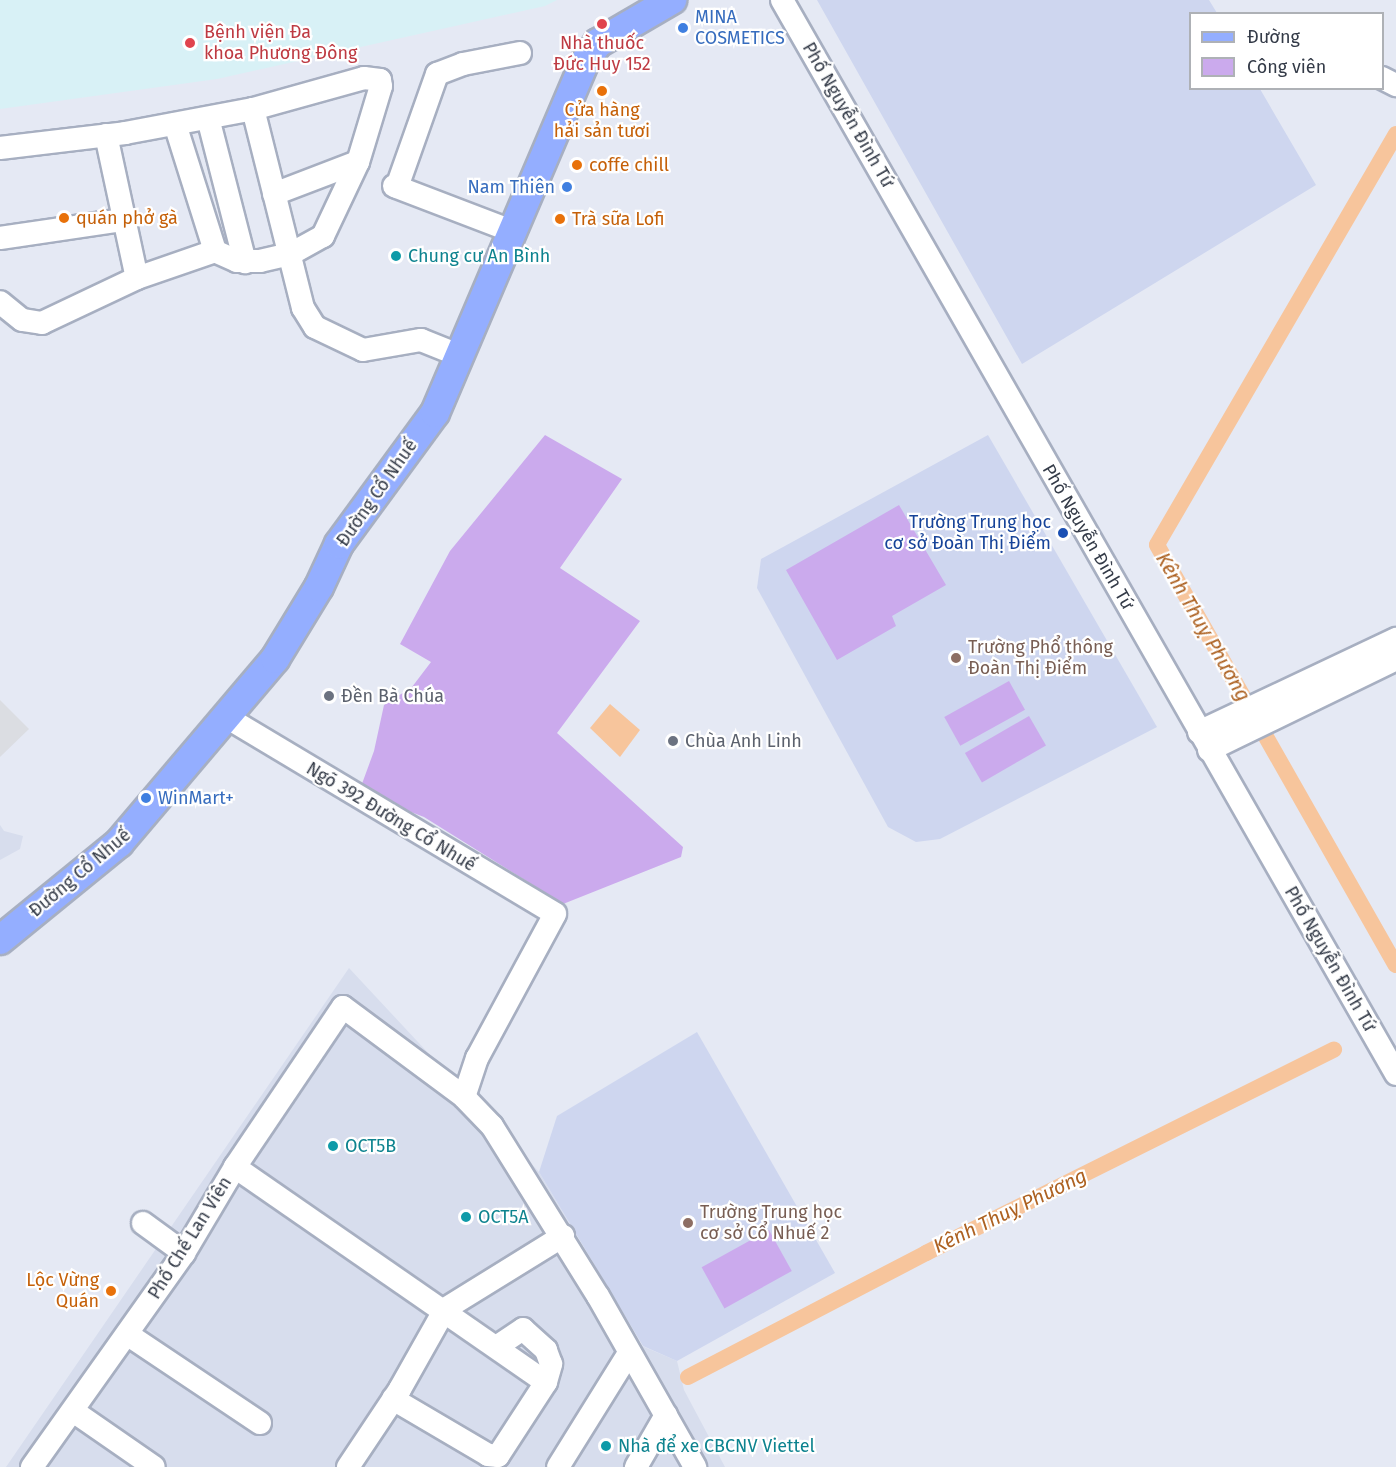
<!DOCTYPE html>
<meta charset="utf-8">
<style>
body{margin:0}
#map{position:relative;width:1396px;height:1467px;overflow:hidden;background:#e5e9f4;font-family:"Fira Sans",sans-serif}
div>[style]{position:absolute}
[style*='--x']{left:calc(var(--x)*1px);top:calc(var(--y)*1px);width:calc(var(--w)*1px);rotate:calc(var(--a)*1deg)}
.residential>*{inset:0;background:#d7dded}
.education>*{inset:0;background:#ced6ef}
.medical>*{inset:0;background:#d8f1f6}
.green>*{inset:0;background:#cbaaed;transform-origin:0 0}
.parking>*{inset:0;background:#dbdde2}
.water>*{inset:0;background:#f7c59c}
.canal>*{height:16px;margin:-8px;padding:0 8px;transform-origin:8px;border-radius:8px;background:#f7c59c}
.roads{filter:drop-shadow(2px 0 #a7afc1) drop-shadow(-2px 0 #a7afc1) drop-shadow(0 2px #a7afc1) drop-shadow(0 -2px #a7afc1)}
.minor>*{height:22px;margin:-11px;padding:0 11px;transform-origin:11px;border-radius:11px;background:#fff}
.major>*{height:28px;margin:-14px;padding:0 14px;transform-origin:14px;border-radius:14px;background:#94aeff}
.dots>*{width:16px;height:16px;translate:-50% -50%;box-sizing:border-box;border:3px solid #fff;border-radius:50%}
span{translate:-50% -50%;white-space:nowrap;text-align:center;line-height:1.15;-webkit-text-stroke:4.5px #fff;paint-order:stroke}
.shop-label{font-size:18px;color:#366cbe}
.left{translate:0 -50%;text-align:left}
.right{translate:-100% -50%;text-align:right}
.health-label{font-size:18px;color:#be3a42}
.food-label{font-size:18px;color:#c56008}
.street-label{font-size:18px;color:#343b48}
.culture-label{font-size:18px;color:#0d838f}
.transit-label{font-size:18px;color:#164399}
.education-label{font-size:18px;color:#785e54}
.worship-label{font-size:18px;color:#5b616d}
.water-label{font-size:20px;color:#ad6121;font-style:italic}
.legend{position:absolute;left:1189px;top:12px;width:195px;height:78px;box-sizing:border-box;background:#fff;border:2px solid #aeb1b6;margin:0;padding:8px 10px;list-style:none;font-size:18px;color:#343b48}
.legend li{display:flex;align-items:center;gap:12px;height:30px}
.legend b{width:30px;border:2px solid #aeb1b6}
</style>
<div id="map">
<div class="residential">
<i style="clip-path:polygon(0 825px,4px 831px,23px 836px,20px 849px,0 860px)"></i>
<i style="clip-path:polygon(349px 968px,539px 1172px,642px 1346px,677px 1361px,684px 1390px,725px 1467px,6px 1467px)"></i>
</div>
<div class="education">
<i style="clip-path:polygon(817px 0,1209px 0,1217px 13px,1190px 14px,1190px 88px,1260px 89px,1316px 185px,1022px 364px)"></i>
<i style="clip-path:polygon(988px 435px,1157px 727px,940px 839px,916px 842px,888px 827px,757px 588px,761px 559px)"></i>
<i style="clip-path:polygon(697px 1032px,835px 1273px,677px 1361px,643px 1346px,539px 1172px,557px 1116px)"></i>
</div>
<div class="medical">
<i style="clip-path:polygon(0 0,557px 0,545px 6px,217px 79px,0 109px)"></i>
</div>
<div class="green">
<i style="clip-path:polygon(545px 435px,622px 479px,560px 568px,640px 621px,557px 733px,683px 847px,681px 857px,563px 904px,424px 817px,359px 792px,374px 751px,384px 705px,412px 687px,431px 662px,400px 644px,450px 551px)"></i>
<i style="clip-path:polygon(899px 505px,946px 585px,892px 616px,896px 626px,837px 660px,786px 570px)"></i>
<i style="left:1009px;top:681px;width:33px;height:74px;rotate:61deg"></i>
<i style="left:1029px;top:716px;width:34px;height:74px;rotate:60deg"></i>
<i style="left:769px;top:1230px;width:47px;height:77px;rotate:61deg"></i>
</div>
<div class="parking">
<i style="clip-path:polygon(0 700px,29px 729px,0 757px)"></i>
</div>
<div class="water">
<i style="clip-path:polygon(610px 704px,640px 730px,620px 757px,590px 728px)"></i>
</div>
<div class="canal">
<i style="--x:1396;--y:134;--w:475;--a:120.2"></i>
<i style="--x:1157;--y:545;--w:483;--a:60.4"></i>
<i style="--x:688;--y:1377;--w:268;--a:-27.5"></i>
<i style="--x:926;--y:1253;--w:456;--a:-26.5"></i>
</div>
<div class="roads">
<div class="minor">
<i style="--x:782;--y:0;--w:1237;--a:60.24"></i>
<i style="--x:1382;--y:78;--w:16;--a:27"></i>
<i style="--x:253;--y:109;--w:205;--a:75.9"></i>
<i style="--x:303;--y:308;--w:22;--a:58"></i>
<i style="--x:315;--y:327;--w:53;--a:25.6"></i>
<i style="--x:363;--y:350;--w:59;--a:-9.8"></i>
<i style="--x:421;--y:340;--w:43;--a:21.8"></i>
<i style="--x:208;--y:118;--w:149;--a:75.6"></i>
<i style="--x:175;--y:124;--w:133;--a:72.5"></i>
<i style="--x:106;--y:135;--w:146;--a:77.8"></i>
<i style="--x:0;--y:148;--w:126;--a:-6.8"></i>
<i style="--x:125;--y:133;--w:130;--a:-10.6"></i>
<i style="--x:253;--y:109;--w:115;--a:-15.6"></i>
<i style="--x:364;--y:78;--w:16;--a:7"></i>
<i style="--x:380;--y:80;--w:6;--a:81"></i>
<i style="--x:381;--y:86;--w:79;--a:106.8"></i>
<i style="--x:358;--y:162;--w:82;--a:115.3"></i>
<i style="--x:323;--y:236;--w:38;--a:151"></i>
<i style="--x:290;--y:254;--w:31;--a:167"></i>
<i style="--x:260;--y:261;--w:23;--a:180"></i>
<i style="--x:237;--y:261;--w:24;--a:-156"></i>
<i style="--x:215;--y:251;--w:83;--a:160.9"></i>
<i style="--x:137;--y:278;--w:105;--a:154.7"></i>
<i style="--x:42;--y:323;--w:20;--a:-171"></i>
<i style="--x:22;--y:320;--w:28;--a:-141"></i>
<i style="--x:394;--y:186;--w:126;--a:20.9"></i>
<i style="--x:397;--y:187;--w:120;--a:-70.5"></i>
<i style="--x:437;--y:74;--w:28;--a:-21"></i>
<i style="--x:463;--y:64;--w:58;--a:-10.9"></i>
<i style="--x:274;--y:194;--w:90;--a:-20.9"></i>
<i style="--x:0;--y:238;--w:123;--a:-8.4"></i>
<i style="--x:228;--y:718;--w:381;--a:30.9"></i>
<i style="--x:555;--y:914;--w:164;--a:118.4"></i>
<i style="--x:477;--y:1058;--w:41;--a:108.4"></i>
<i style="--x:1199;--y:732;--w:218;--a:-25.3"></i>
<i style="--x:1209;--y:750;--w:208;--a:-25.9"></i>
<i style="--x:235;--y:1167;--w:378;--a:34.7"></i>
<i style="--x:143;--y:1223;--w:51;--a:36.2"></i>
<i style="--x:127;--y:1334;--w:160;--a:33.8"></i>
<i style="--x:393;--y:1399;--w:110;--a:30.5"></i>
<i style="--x:488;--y:1455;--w:10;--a:6"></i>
<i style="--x:498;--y:1456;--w:88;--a:-57"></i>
<i style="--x:546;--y:1382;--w:19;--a:-74"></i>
<i style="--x:551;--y:1364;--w:15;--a:-110"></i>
<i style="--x:546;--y:1350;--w:31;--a:-138"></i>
<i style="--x:523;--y:1329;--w:32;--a:146"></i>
<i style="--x:73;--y:1411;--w:98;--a:34.7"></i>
<i style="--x:32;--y:1467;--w:262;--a:-54.6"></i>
<i style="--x:184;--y:1253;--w:100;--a:-59.3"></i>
<i style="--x:235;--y:1167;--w:193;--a:-56"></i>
<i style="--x:343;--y:1007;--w:151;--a:36.6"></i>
<i style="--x:464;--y:1097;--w:40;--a:46"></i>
<i style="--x:492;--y:1126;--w:200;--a:58.1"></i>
<i style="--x:598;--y:1296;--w:197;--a:60.4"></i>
<i style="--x:348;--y:1467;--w:94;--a:-56.3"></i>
<i style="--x:400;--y:1389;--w:92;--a:-60.6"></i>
<i style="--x:445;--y:1309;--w:139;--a:-31.7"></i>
<i style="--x:558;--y:1467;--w:134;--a:-58.1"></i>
<i style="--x:636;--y:1467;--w:60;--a:-60"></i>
</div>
<div class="major">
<i style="--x:0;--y:940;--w:154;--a:-39.2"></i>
<i style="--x:119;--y:843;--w:241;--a:-49.7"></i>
<i style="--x:275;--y:659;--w:84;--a:-58.6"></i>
<i style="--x:319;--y:587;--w:47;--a:-65.1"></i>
<i style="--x:339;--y:544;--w:162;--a:-53.8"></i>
<i style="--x:435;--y:413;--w:382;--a:-66.9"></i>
<i style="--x:585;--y:62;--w:23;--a:-56"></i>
<i style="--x:598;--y:43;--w:86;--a:-30.2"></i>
</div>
</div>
<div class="dots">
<i style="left:602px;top:24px;background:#e0444e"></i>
<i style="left:683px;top:28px;background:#3f7fe0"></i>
<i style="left:190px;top:43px;background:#e0444e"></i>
<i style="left:602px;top:91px;background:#e8710a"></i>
<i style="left:577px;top:165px;background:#e8710a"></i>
<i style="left:567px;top:187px;background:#3f7fe0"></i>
<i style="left:64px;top:218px;background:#e8710a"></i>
<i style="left:560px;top:219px;background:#e8710a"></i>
<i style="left:396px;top:256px;background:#0f9aa8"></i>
<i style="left:1063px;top:533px;background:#1a4fb4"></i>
<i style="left:956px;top:658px;background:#8d6e63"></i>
<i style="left:329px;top:696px;background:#6b7280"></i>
<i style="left:673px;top:741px;background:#6b7280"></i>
<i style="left:146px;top:798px;background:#3f7fe0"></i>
<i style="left:333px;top:1146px;background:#0f9aa8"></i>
<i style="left:466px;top:1217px;background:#0f9aa8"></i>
<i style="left:688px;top:1223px;background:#8d6e63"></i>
<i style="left:111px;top:1291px;background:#e8710a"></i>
<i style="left:606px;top:1446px;background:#0f9aa8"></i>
</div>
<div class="shop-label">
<span class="left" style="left:695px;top:28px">MINA<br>COSMETICS</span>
<span class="right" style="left:555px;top:187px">Nam Thiên</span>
<span class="left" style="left:158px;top:798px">WinMart+</span>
</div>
<div class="health-label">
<span class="left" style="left:204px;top:43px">Bệnh viện Đa<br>khoa Phương Đông</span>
<span style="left:602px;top:54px">Nhà thuốc<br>Đức Huy 152</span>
</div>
<div class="food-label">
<span style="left:602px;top:121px">Cửa hàng<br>hải sản tươi</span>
<span class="left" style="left:589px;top:165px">coffe chill</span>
<span class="left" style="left:76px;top:218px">quán phở gà</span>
<span class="left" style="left:572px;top:219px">Trà sữa Lofi</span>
<span class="right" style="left:99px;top:1291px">Lộc Vừng<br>Quán</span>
</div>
<div class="street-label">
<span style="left:848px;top:115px;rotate:60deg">Phố Nguyễn Đình Tứ</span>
<span style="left:377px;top:493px;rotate:-55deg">Đường Cổ Nhuế</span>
<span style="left:1088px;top:537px;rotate:60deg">Phố Nguyễn Đình Tứ</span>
<span style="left:391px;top:817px;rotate:31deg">Ngõ 392 Đường Cổ Nhuế</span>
<span style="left:80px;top:873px;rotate:-40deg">Đường Cổ Nhuế</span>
<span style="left:1330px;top:959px;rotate:60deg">Phố Nguyễn Đình Tứ</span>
<span style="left:190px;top:1238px;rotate:-58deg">Phố Chế Lan Viên</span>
</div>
<div class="culture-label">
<span class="left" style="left:408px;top:256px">Chung cư An Bình</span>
<span class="left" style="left:345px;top:1146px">OCT5B</span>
<span class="left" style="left:478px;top:1217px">OCT5A</span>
<span class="left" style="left:618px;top:1446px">Nhà để xe CBCNV Viettel</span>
</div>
<div class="transit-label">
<span class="right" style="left:1051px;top:533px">Trường Trung học<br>cơ sở Đoàn Thị Điểm</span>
</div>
<div class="education-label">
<span class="left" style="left:968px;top:658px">Trường Phổ thông<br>Đoàn Thị Điểm</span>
<span class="left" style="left:700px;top:1223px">Trường Trung học<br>cơ sở Cổ Nhuế 2</span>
</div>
<div class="worship-label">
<span class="left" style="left:341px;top:696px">Đền Bà Chúa</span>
<span class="left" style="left:685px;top:741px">Chùa Anh Linh</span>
</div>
<div class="water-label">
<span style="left:1203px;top:627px;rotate:60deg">Kênh Thuỵ Phương</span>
<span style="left:1010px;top:1211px;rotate:-26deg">Kênh Thuỵ Phương</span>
</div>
<ul class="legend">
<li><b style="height:8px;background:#94aeff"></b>Đường</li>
<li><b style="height:16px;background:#cbaaed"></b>Công viên</li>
</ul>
</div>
